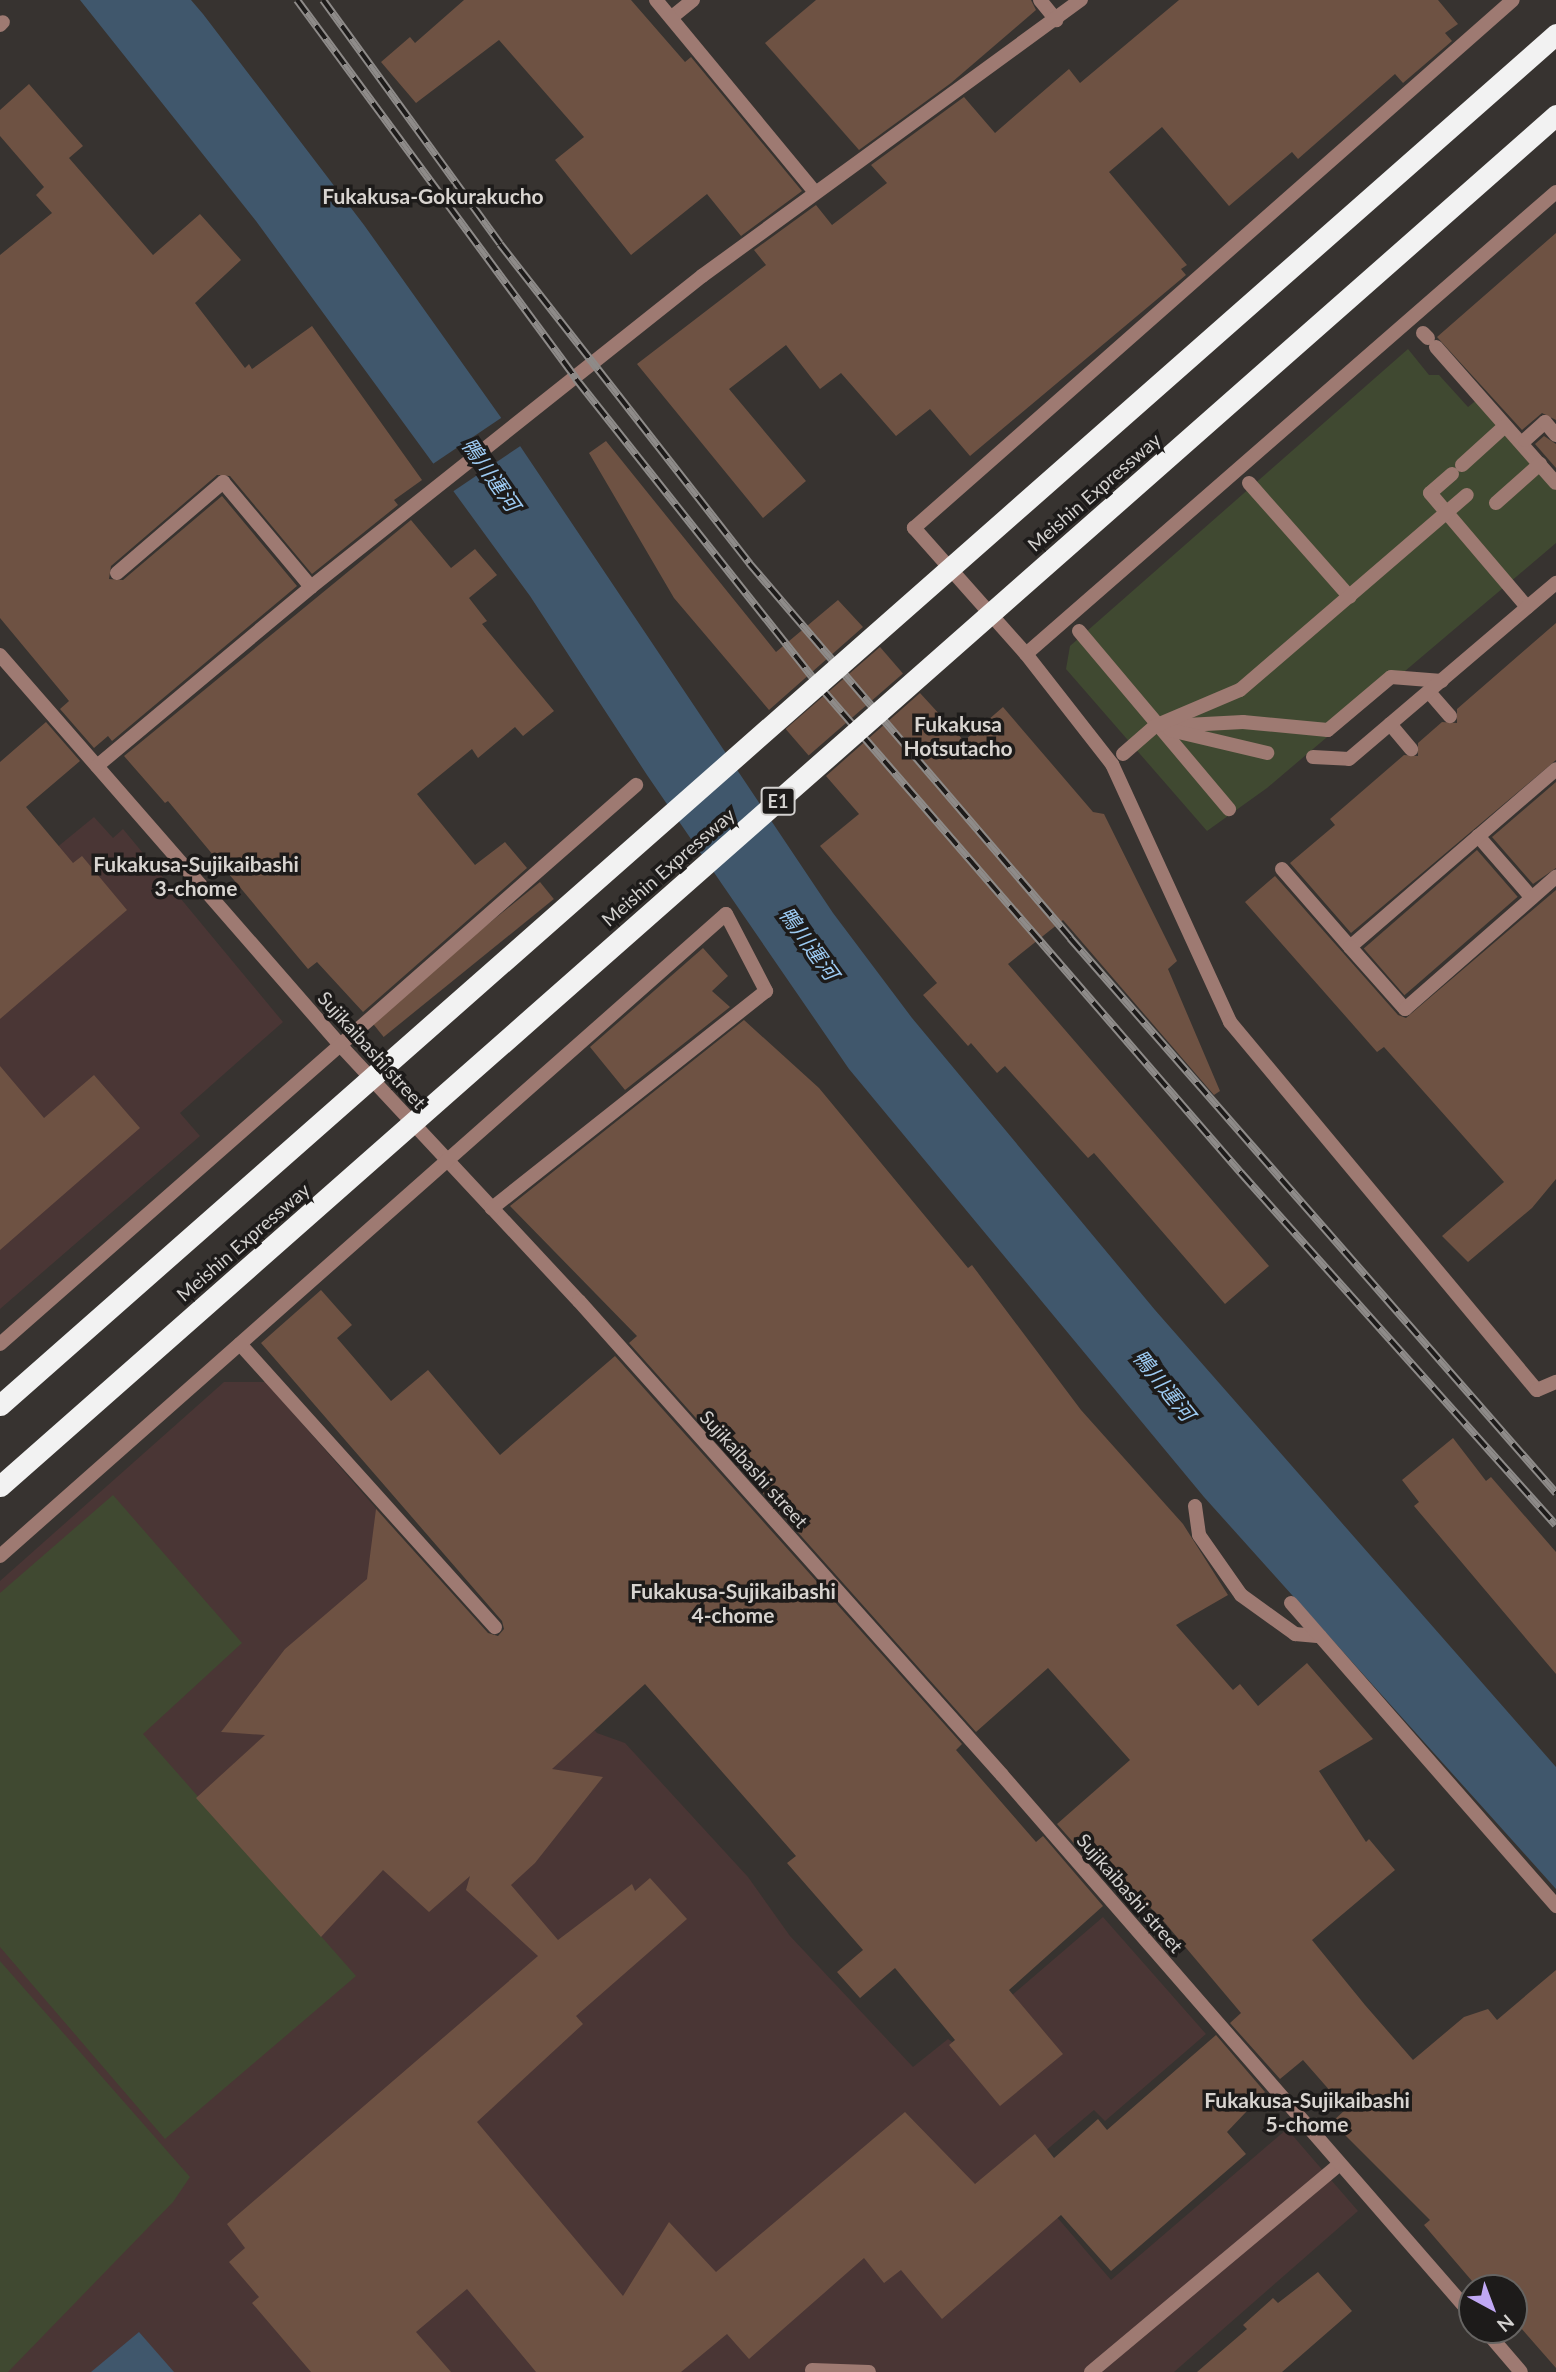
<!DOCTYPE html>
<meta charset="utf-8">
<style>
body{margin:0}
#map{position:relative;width:1556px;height:2372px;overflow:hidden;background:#373330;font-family:Lato,"Noto Sans JP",sans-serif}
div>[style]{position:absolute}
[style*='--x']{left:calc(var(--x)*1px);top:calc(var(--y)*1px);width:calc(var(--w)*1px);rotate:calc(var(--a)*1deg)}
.education>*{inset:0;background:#4a3635}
.green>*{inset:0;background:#404931}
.water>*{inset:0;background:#40576c}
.pier>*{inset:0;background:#373330;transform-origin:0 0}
.building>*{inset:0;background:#6e5243;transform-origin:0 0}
.service>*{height:14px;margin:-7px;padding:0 7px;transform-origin:7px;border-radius:7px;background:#9e7a72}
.pedestrian>*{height:14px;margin:-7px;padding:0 7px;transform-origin:7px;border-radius:7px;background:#9e7a72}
.minor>*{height:14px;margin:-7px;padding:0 7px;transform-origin:7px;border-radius:7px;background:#9e7a72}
.rail>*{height:8px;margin-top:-4px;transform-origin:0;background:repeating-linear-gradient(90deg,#1d1b1a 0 16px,#8e8b89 0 32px);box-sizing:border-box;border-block:2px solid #8e8b89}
.motorway-bridge>*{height:21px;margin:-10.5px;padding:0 10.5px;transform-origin:10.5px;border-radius:10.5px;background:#f2f2f2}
span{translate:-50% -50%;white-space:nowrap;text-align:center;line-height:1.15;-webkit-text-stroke:7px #1d1b1a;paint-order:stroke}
.shield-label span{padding:2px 5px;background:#1d1b1a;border:2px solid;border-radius:5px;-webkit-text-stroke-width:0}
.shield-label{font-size:18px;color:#d3d1cf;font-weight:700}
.street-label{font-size:19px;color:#d3d1cf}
.neighbourhood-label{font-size:21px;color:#d8d4d0;font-weight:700}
.water-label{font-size:21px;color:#9dcbf3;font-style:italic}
.north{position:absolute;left:1458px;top:2274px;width:70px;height:70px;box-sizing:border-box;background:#1d1b1a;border:2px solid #666462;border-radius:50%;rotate:139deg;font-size:19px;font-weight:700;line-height:28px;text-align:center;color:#d3d1cf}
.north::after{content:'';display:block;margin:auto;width:24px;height:32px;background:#c0a8f4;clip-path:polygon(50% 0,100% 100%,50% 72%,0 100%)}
</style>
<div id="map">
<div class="education">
<i style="clip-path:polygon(94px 817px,113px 838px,123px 829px,283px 1022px,180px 1113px,200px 1136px,0 1309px,0 894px)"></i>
<i style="clip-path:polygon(224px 1382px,266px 1382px,495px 1645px,511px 1637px,597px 1733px,625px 1743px,748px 1877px,790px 1936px,913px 2067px,948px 2039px,955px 2044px,1103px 1917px,1206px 2034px,1105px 2121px,1094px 2110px,1019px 2173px,1111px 2280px,1287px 2129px,1358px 2211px,1174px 2372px,0 2372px,0 1581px)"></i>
</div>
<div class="green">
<i style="clip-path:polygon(1408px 349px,1429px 375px,1439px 375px,1468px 407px,1479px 398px,1556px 488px,1556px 543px,1267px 788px,1207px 831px,1066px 669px,1070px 646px)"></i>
<i style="clip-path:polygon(113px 1495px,242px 1643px,143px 1734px,356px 1976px,165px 2139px,0 1947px,0 1593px)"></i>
<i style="clip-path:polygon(0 1961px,190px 2177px,173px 2202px,8px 2372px,0 2372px)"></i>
</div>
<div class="water">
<i style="clip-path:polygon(80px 0,191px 0,203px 14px,364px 225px,502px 419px,833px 913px,912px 1018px,1155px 1310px,1556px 1767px,1556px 1889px,1204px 1497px,849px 1069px,647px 775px,530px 596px,256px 221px)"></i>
<i style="clip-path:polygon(139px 2332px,174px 2372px,91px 2372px)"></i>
</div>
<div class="pier">
<i style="left:504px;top:416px;width:34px;height:89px;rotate:56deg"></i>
</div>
<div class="building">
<i style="clip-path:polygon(464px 0,631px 0,685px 62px,691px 57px,802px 191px,741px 236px,707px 194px,631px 255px,555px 160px,584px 137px,499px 40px,416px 103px,381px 62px,410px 37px,415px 43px)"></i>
<i style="clip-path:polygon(816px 0,1031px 0,1036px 10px,951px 83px,859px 150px,765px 43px)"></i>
<i style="clip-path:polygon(1179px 0,1438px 0,1458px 24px,1445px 33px,1452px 41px,1403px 83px,1395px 74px,1298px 159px,1292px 152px,1229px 206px,1162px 127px,1109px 172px,1187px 265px,1181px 269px,1186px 275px,970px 456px,930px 409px,896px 436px,841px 373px,820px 389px,786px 345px,729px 389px,806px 481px,763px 518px,637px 364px,766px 265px,754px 250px,816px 205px,832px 225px,887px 183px,871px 165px,964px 97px,995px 133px,1069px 69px,1080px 83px)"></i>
<i style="clip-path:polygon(29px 84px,83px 146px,69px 158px,153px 255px,200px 214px,241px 260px,195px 303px,245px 368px,249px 364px,252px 369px,312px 326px,422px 480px,394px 500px,398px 505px,312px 574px,230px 476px,217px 475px,111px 566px,109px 579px,123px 580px,222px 496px,297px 586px,112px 741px,108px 736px,94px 748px,60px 709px,69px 701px,0 618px,0 255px,52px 213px,36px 195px,44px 187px,0 136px,0 110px)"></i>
<i style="clip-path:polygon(1556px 233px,1556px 420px,1542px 413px,1522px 430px,1437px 337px)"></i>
<i style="clip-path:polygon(1544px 436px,1556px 444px,1556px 468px,1535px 444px)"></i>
<i style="clip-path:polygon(606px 441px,776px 652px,838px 600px,863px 627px,769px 710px,674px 598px,589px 453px)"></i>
<i style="clip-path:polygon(411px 520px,451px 568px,475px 549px,497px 575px,469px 598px,487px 621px,482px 624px,554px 711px,523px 736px,515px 727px,478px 758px,472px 749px,417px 794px,475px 865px,505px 842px,527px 868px,363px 1012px,317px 962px,308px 969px,168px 801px,165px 803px,124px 756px)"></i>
<i style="clip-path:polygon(1556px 623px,1556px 760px,1351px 933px,1290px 863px,1335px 825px,1330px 819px,1404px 755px,1418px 756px,1418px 743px,1442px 722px,1457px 723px,1457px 709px)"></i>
<i style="left:880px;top:647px;width:35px;height:125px;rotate:49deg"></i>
<i style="clip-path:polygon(920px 693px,964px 741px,1003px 707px,1093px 812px,1104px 814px,1177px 961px,1168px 969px,1220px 1091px,1214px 1095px,1063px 920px,1008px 964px,1269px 1266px,1225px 1304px,1094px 1153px,1088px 1158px,1005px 1066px,997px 1073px,971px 1043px,968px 1046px,923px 995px,937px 983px,820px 846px,859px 814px,826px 776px)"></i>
<i style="clip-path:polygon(46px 722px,80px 761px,26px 807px,73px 863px,82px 856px,127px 910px,0 1019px,0 762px)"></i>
<i style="clip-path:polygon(1556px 782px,1556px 868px,1533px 884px,1492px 837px)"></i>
<i style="left:1477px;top:850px;width:62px;height:150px;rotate:49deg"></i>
<i style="clip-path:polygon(1275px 876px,1398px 1015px,1406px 1018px,1556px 890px,1556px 1179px,1532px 1208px,1468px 1262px,1442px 1236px,1504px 1182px,1384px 1047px,1377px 1052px,1245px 902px)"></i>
<i style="left:540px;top:882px;width:22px;height:219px;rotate:51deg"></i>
<i style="clip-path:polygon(703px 948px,728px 976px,712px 991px,730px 1007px,625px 1090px,590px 1047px)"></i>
<i style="clip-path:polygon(744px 1020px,819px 1088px,968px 1268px,972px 1265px,1081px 1410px,1183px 1524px,1228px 1595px,1176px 1625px,1233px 1690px,1240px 1684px,1258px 1706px,1307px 1663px,1373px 1739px,1319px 1771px,1366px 1842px,1369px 1839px,1395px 1870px,1312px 1940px,1365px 2005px,1413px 2060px,1464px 2017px,1488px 2009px,1497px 2020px,1556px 1970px,1556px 2368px,1514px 2320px,1514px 2288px,1478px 2288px,1424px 2225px,1430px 2220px,1332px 2122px,1346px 2109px,1303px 2060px,1280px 2079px,1230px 2023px,1241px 2013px,1160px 1917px,1127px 1885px,1118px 1893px,1057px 1824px,1130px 1760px,1048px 1668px,976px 1732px,629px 1343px,637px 1336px,510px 1206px)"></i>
<i style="clip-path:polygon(0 1066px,44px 1118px,94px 1075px,140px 1128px,0 1250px)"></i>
<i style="clip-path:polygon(321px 1290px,352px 1325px,337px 1338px,391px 1401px,428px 1370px,500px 1455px,615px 1356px,962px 1744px,956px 1750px,1036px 1842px,1043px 1836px,1103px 1906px,1009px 1990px,1063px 2054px,1000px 2106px,949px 2045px,955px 2040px,895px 1968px,860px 1998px,837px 1972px,863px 1950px,787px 1863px,796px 1856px,645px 1684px,552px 1769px,603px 1777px,535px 1863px,511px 1885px,558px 1940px,632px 1884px,635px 1891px,650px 1878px,687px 1919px,576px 2016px,583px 2024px,477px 2122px,623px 2296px,669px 2222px,716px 2272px,905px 2112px,975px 2184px,1035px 2134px,1054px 2158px,1098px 2119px,1107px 2130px,1216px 2035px,1265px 2092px,1227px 2132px,1246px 2154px,1111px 2271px,1061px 2215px,942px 2319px,901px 2270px,884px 2283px,864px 2258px,749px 2359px,727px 2334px,681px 2372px,536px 2372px,467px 2289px,416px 2332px,451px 2372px,311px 2372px,252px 2303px,259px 2297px,229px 2262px,245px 2248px,227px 2224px,538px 1956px,466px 1890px,470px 1876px,429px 1912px,383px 1870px,321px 1937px,196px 1798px,265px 1735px,221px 1732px,285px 1649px,367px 1579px,376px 1509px,488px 1633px,498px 1636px,504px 1629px,502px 1621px,261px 1343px)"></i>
<i style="clip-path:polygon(1453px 1438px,1486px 1481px,1491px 1477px,1556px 1552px,1556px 1674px,1414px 1506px,1419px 1502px,1402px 1480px)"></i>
<i style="clip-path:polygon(1318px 2272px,1352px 2311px,1282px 2372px,1197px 2372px,1247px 2329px,1243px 2325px,1273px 2298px,1278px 2303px)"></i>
</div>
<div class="service">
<i style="--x:1040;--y:0;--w:26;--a:51"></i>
<i style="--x:672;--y:17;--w:27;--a:-39"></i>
<i style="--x:0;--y:25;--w:4;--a:-45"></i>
<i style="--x:117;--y:573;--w:140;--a:-40.6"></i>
<i style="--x:223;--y:482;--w:137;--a:50"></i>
<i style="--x:1195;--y:1506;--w:29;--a:82"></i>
<i style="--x:1199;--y:1535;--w:73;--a:55"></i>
<i style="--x:1241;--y:1595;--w:67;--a:35.8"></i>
<i style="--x:1295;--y:1634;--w:25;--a:5"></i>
<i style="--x:1291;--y:1603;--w:403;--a:48.8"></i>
<i style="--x:812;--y:2370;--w:57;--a:2"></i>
<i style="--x:1091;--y:2372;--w:324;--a:-39.9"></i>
</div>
<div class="pedestrian">
<i style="--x:1423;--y:333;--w:7;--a:45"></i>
<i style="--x:1436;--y:347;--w:181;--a:48.6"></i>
<i style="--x:1525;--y:440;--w:27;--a:-42"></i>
<i style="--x:1545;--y:422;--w:17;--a:50"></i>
<i style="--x:1462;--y:465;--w:58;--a:-42.2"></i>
<i style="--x:1452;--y:474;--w:29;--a:139"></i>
<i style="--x:1430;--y:493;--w:150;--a:49.6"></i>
<i style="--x:1249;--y:483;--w:152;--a:48.5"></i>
<i style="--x:1496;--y:503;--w:59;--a:-41.6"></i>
<i style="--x:1079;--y:631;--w:233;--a:49.9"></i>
<i style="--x:1429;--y:692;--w:32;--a:49"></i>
<i style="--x:1390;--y:724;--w:33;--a:50"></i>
<i style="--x:1167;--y:726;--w:76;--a:-3"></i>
<i style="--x:1243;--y:722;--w:85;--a:5.4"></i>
<i style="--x:1328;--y:730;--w:82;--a:-40.1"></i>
<i style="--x:1391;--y:677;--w:51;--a:4.5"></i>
<i style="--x:1170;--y:730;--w:100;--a:13.3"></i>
<i style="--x:1123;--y:754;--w:43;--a:-41.2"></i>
<i style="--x:1155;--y:726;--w:92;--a:-23"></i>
<i style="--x:1240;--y:690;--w:299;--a:-40.7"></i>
<i style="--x:1313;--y:757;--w:36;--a:3"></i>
<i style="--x:1349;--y:759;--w:272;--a:-40.4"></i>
<i style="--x:1478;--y:836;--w:82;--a:48.9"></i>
<i style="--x:1282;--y:869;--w:103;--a:48.9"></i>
<i style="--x:1350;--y:947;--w:272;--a:-40.8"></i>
<i style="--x:1350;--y:947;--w:83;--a:48.4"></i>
<i style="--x:1405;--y:1009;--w:201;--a:-41.2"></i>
</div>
<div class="minor">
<i style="--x:656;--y:0;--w:249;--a:50.4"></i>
<i style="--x:1556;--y:192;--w:703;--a:138.92"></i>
<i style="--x:1026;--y:654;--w:140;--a:52"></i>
<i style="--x:1112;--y:764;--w:284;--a:65.4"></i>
<i style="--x:1230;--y:1022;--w:479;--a:50.2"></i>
<i style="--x:1537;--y:1390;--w:21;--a:-23"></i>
<i style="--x:1026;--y:654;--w:169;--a:-131.6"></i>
<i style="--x:914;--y:528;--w:798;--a:-41.4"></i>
<i style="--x:0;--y:655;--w:519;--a:48.91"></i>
<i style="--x:341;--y:1046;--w:349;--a:47"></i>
<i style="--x:579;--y:1301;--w:635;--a:48.25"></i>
<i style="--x:1002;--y:1775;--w:716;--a:48.96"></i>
<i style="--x:97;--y:766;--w:279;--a:-39.9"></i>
<i style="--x:311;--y:587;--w:500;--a:-38.5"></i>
<i style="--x:702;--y:276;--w:469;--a:-36.1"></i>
<i style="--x:0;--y:1344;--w:847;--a:-41.31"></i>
<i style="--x:240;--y:1344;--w:381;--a:48"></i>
<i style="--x:0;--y:1556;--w:969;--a:-41.49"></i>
<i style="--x:726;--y:914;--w:87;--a:62.5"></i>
<i style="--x:766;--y:991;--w:350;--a:141.6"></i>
<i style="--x:1485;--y:2330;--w:55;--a:49.4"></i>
</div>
<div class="rail">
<i style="--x:297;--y:0;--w:471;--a:53.6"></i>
<i style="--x:576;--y:379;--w:394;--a:51.6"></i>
<i style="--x:821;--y:688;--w:642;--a:49.11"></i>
<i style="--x:1241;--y:1173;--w:472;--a:48.2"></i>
<i style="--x:323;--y:0;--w:301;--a:54"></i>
<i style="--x:500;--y:244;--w:405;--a:52"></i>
<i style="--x:749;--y:563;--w:494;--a:49.4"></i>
<i style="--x:1070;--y:938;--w:738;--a:48.79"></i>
</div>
<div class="motorway-bridge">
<i style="--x:0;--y:1405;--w:2074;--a:-41.38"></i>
<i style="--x:0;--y:1486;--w:2074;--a:-41.38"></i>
</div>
<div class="shield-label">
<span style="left:778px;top:801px">E1</span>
</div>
<div class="street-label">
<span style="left:1094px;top:492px;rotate:-41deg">Meishin Expressway</span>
<span style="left:668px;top:867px;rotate:-41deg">Meishin Expressway</span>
<span style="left:372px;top:1050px;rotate:48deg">Sujikaibashi street</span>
<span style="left:243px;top:1242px;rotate:-41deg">Meishin Expressway</span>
<span style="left:754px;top:1469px;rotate:48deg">Sujikaibashi street</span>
<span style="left:1130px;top:1893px;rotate:49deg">Sujikaibashi street</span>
</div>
<div class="neighbourhood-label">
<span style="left:433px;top:196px">Fukakusa-Gokurakucho</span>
<span style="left:958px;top:736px">Fukakusa<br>Hotsutacho</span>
<span style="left:196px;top:876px">Fukakusa-Sujikaibashi<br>3-chome</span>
<span style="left:733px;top:1603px">Fukakusa-Sujikaibashi<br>4-chome</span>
<span style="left:1307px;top:2112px">Fukakusa-Sujikaibashi<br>5-chome</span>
</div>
<div class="water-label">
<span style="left:491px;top:474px;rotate:55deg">鴨川運河</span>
<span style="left:809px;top:943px;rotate:54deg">鴨川運河</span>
<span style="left:1164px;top:1385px;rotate:51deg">鴨川運河</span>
</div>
<div class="north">N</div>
</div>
